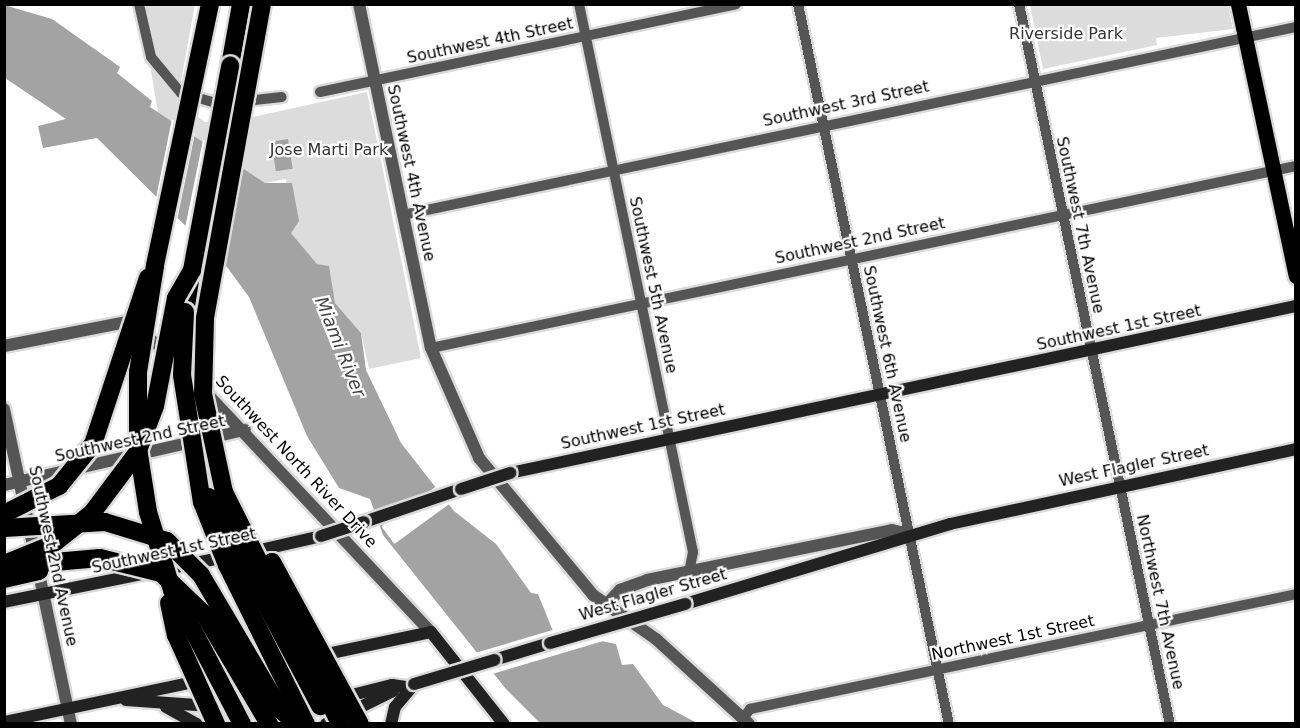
<!DOCTYPE html>
<style>
body{margin:0}
#map{position:relative;width:1300px;height:728px;overflow:hidden;background:#fff;font-family:"DejaVu Sans",sans-serif}
div>[style]{position:absolute}
[style*='--x']{left:calc(var(--x)*1px);top:calc(var(--y)*1px);width:calc(var(--w)*1px);rotate:calc(var(--a)*1deg)}
.green>*{inset:0;background:#dcdcdc}
.water>*{inset:0;background:#a3a3a3;transform-origin:0 0}
.pier>*{inset:0;background:#fff;transform-origin:0 0}
.roads{filter:drop-shadow(2px 0 #dbdbdb) drop-shadow(-2px 0 #dbdbdb) drop-shadow(0 2px #dbdbdb) drop-shadow(0 -2px #dbdbdb)}
.minor>*{height:10px;margin:-5px;padding:0 5px;transform-origin:5px;border-radius:5px;background:#555}
.tertiary>*{height:12px;margin:-6px;padding:0 6px;transform-origin:6px;border-radius:6px;background:#555}
.secondary>*{height:12px;margin:-6px;padding:0 6px;transform-origin:6px;border-radius:6px;background:#222}
.primary>*{height:15px;margin:-7.5px;padding:0 7.5px;transform-origin:7.5px;border-radius:7.5px;background:#000}
.motorway>*{height:18px;margin:-9px;padding:0 9px;transform-origin:9px;border-radius:9px;background:#000}
.bridges{filter:drop-shadow(2px 0 #dbdbdb) drop-shadow(-2px 0 #dbdbdb) drop-shadow(0 2px #dbdbdb) drop-shadow(0 -2px #dbdbdb)}
.secondary-bridge>*{height:12px;margin:-6px;padding:0 6px;transform-origin:6px;border-radius:6px;background:#222}
.motorway-bridge>*{height:18px;margin:-9px;padding:0 9px;transform-origin:9px;border-radius:9px;background:#000}
span{translate:-50% -50%;white-space:nowrap;text-align:center;line-height:1.15;-webkit-text-stroke:4.5px #fff;paint-order:stroke}
.park-label{font-size:16px;color:#333}
.street-label{font-size:16px;color:#000}
.water-label{font-size:18px;color:#444;font-style:italic}
.frame{position:absolute;inset:0;border:6px solid #000;pointer-events:none}
</style>
<div id="map">
<div class="green">
<i style="clip-path:polygon(140px 5px,195px 5px,177px 102px,205px 122px,235px 121px,367px 92px,421px 358px,369px 369px,361px 333px,335px 303px,328px 267px,317px 264px,291px 233px,286px 179px,265px 183px,158px 113px)"></i>
<i style="clip-path:polygon(1030px 5px,1228px 5px,1233px 29px,1156px 38px,1157px 45px,1043px 69px)"></i>
</div>
<div class="water">
<i style="clip-path:polygon(4px 5px,52px 19px,120px 67px,117px 73px,152px 101px,150px 107px,265px 183px,292px 183px,299px 221px,291px 233px,317px 264px,329px 266px,335px 303px,361px 333px,366px 370px,401px 443px,454px 511px,496px 544px,531px 593px,538px 594px,553px 631px,616px 644px,622px 665px,633px 664px,663px 705px,697px 723px,540px 723px,506px 689px,383px 535px,370px 499px,339px 488px,307px 436px,249px 297px,227px 267px,97px 138px,43px 148px,38px 126px,66px 119px,5px 78px)"></i>
<i style="left:288px;top:139px;width:30px;height:17px;rotate:81deg"></i>
</div>
<div class="pier">
<i style="clip-path:polygon(172px 119px,195px 133px,177px 220px,156px 198px)"></i>
<i style="clip-path:polygon(203px 140px,225px 153px,206px 250px,185px 228px)"></i>
<i style="left:438px;top:485px;width:22px;height:70px;rotate:54deg"></i>
<i style="clip-path:polygon(556px 629px,610px 639px,492px 674px,475px 653px)"></i>
</div>
<div class="roads">
<div class="minor">
<i style="--x:139;--y:4;--w:54;--a:77.2"></i>
<i style="--x:151;--y:57;--w:47;--a:50.2"></i>
<i style="--x:181;--y:93;--w:40;--a:16"></i>
<i style="--x:219;--y:104;--w:63;--a:-6.3"></i>
<i style="--x:579;--y:4;--w:560;--a:78.25"></i>
<i style="--x:693;--y:552;--w:20;--a:101"></i>
<i style="--x:798;--y:4;--w:736;--a:78.16"></i>
<i style="--x:1019;--y:4;--w:736;--a:78.16"></i>
<i style="--x:320;--y:92;--w:425;--a:-11.9"></i>
<i style="--x:403;--y:215;--w:913;--a:-11.89"></i>
<i style="--x:431;--y:348;--w:884;--a:-11.88"></i>
<i style="--x:742;--y:720;--w:14;--a:-54"></i>
<i style="--x:750;--y:709;--w:558;--a:-11.89"></i>
</div>
<div class="tertiary">
<i style="--x:359;--y:4;--w:351;--a:78.2"></i>
<i style="--x:431;--y:348;--w:120;--a:66.4"></i>
<i style="--x:479;--y:458;--w:178;--a:50.2"></i>
<i style="--x:593;--y:595;--w:77;--a:34.9"></i>
<i style="--x:656;--y:639;--w:126;--a:42.4"></i>
<i style="--x:4;--y:346;--w:124;--a:-11.1"></i>
<i style="--x:126;--y:322;--w:53;--a:35.8"></i>
<i style="--x:181;--y:366;--w:365;--a:46.8"></i>
<i style="--x:4;--y:409;--w:322;--a:78"></i>
<i style="--x:4;--y:485;--w:247;--a:-12.9"></i>
<i style="--x:606;--y:605;--w:21;--a:-47"></i>
<i style="--x:620;--y:590;--w:29;--a:-20"></i>
<i style="--x:647;--y:580;--w:250;--a:-11.5"></i>
<i style="--x:892;--y:530;--w:18;--a:13"></i>
</div>
<div class="secondary">
<i style="--x:510;--y:473;--w:804;--a:-12"></i>
<i style="--x:364;--y:522;--w:102;--a:-18.8"></i>
<i style="--x:247;--y:553;--w:76;--a:-12.9"></i>
<i style="--x:4;--y:602;--w:231;--a:-11.5"></i>
<i style="--x:685;--y:604;--w:277;--a:-16.8"></i>
<i style="--x:950;--y:524;--w:354;--a:-12.2"></i>
<i style="--x:494;--y:660;--w:59;--a:-16.9"></i>
<i style="--x:340;--y:698;--w:54;--a:-14"></i>
<i style="--x:392;--y:685;--w:14;--a:8"></i>
<i style="--x:126;--y:700;--w:141;--a:4.1"></i>
<i style="--x:166;--y:707;--w:35;--a:29"></i>
<i style="--x:4;--y:722;--w:436;--a:-11.9"></i>
<i style="--x:431;--y:632;--w:117;--a:51.6"></i>
<i style="--x:326;--y:724;--w:75;--a:-26.2"></i>
<i style="--x:391;--y:724;--w:17;--a:-77"></i>
<i style="--x:395;--y:707;--w:30;--a:-50"></i>
</div>
<div class="primary">
<i style="--x:1238;--y:4;--w:278;--a:78"></i>
</div>
<div class="motorway">
<i style="--x:230;--y:66;--w:63;--a:-79.9"></i>
<i style="--x:185;--y:312;--w:39;--a:-81"></i>
</div>
</div>
<div class="bridges">
<div class="secondary-bridge">
<i style="--x:461;--y:489;--w:52;--a:-18.1"></i>
<i style="--x:321;--y:536;--w:45;--a:-18"></i>
<i style="--x:550;--y:643;--w:141;--a:-16.1"></i>
<i style="--x:414;--y:684;--w:84;--a:-16.7"></i>
</div>
<div class="motorway-bridge">
<i style="--x:210;--y:4;--w:268;--a:101.9"></i>
<i style="--x:155;--y:266;--w:107;--a:99.1"></i>
<i style="--x:138;--y:372;--w:76;--a:90"></i>
<i style="--x:138;--y:448;--w:65;--a:81.1"></i>
<i style="--x:148;--y:512;--w:82;--a:72.9"></i>
<i style="--x:172;--y:590;--w:151;--a:62.4"></i>
<i style="--x:262;--y:4;--w:320;--a:100.3"></i>
<i style="--x:205;--y:319;--w:75;--a:91.5"></i>
<i style="--x:203;--y:394;--w:100;--a:77.9"></i>
<i style="--x:224;--y:492;--w:259;--a:63.4"></i>
<i style="--x:185;--y:312;--w:63;--a:92.7"></i>
<i style="--x:182;--y:375;--w:129;--a:81.1"></i>
<i style="--x:202;--y:502;--w:68;--a:68.4"></i>
<i style="--x:227;--y:565;--w:178;--a:63.6"></i>
<i style="--x:209;--y:497;--w:237;--a:62"></i>
<i style="--x:4;--y:514;--w:62;--a:-27"></i>
<i style="--x:59;--y:486;--w:54;--a:-51"></i>
<i style="--x:93;--y:444;--w:175;--a:-71.7"></i>
<i style="--x:4;--y:528;--w:101;--a:-3.4"></i>
<i style="--x:105;--y:522;--w:65;--a:17"></i>
<i style="--x:167;--y:541;--w:48;--a:45"></i>
<i style="--x:201;--y:575;--w:156;--a:59.5"></i>
<i style="--x:280;--y:709;--w:22;--a:43"></i>
<i style="--x:272;--y:562;--w:184;--a:61.5"></i>
<i style="--x:4;--y:564;--w:53;--a:-22.2"></i>
<i style="--x:53;--y:544;--w:50;--a:-38.5"></i>
<i style="--x:92;--y:513;--w:75;--a:-53.1"></i>
<i style="--x:137;--y:453;--w:50;--a:-69"></i>
<i style="--x:155;--y:406;--w:110;--a:-79"></i>
<i style="--x:176;--y:298;--w:32;--a:-60"></i>
<i style="--x:192;--y:270;--w:208;--a:-79.4"></i>
<i style="--x:21;--y:565;--w:79;--a:-5.1"></i>
<i style="--x:100;--y:558;--w:63;--a:13.8"></i>
<i style="--x:161;--y:573;--w:59;--a:43.6"></i>
<i style="--x:204;--y:614;--w:128;--a:59.4"></i>
<i style="--x:4;--y:579;--w:36;--a:-13"></i>
<i style="--x:169;--y:603;--w:33;--a:78"></i>
<i style="--x:176;--y:635;--w:98;--a:65.8"></i>
</div>
</div>
<div class="park-label">
<span style="left:1066px;top:34px">Riverside Park</span>
<span style="left:329px;top:150px">Jose Marti Park</span>
</div>
<div class="street-label">
<span style="left:490px;top:41px;rotate:-12deg">Southwest 4th Street</span>
<span style="left:846px;top:104px;rotate:-12deg">Southwest 3rd Street</span>
<span style="left:411px;top:173px;rotate:78deg">Southwest 4th Avenue</span>
<span style="left:1080px;top:225px;rotate:78deg">Southwest 7th Avenue</span>
<span style="left:860px;top:241px;rotate:-12deg">Southwest 2nd Street</span>
<span style="left:653px;top:285px;rotate:78deg">Southwest 5th Avenue</span>
<span style="left:1119px;top:328px;rotate:-12deg">Southwest 1st Street</span>
<span style="left:887px;top:354px;rotate:78deg">Southwest 6th Avenue</span>
<span style="left:643px;top:427px;rotate:-12deg">Southwest 1st Street</span>
<span style="left:140px;top:439px;rotate:-12deg">Southwest 2nd Street</span>
<span style="left:296px;top:462px;rotate:47deg">Southwest North River Drive</span>
<span style="left:1134px;top:466px;rotate:-12deg">West Flagler Street</span>
<span style="left:174px;top:551px;rotate:-12deg">Southwest 1st Street</span>
<span style="left:53px;top:556px;rotate:78deg">Southwest 2nd Avenue</span>
<span style="left:653px;top:595px;rotate:-16deg">West Flagler Street</span>
<span style="left:1160px;top:602px;rotate:78deg">Northwest 7th Avenue</span>
<span style="left:1013px;top:638px;rotate:-12deg">Northwest 1st Street</span>
</div>
<div class="water-label">
<span style="left:340px;top:347px;rotate:68deg">Miami River</span>
</div>
<div class="frame"></div>
</div>
